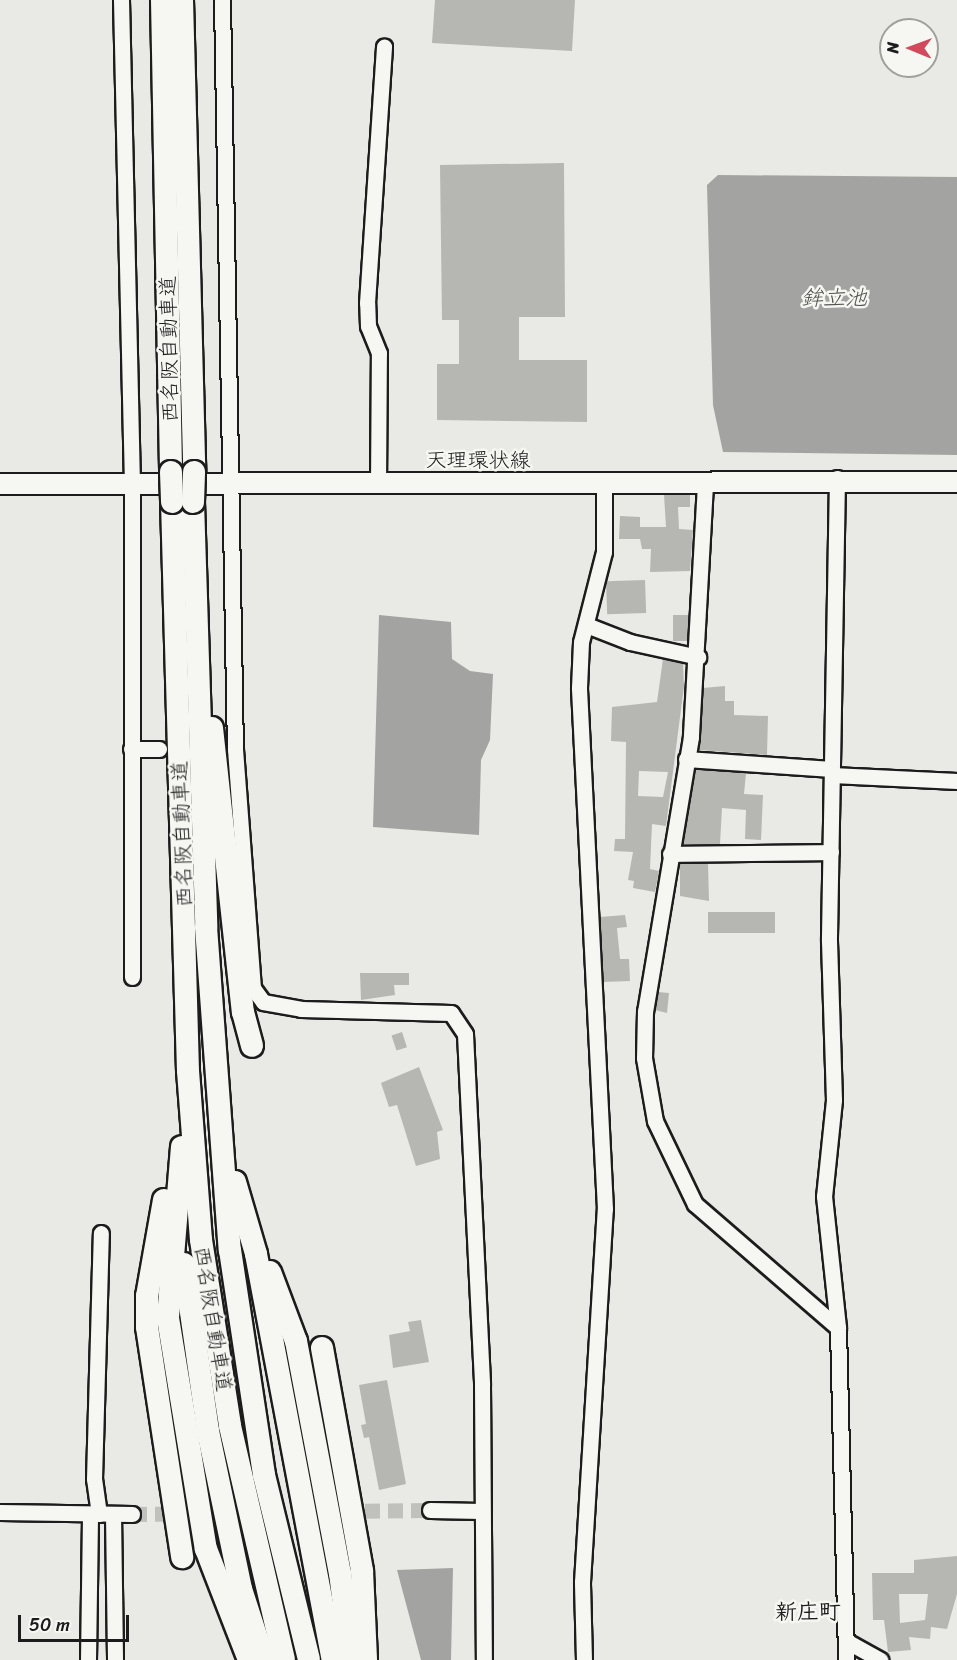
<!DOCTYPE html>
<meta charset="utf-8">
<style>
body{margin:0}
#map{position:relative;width:957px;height:1660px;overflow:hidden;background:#e9e9e5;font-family:Sriracha,"Klee One",sans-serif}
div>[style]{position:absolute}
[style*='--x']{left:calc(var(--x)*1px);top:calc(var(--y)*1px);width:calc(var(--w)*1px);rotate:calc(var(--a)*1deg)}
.water>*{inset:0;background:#a3a3a1}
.building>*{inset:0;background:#b6b6b3;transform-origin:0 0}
.minor-tunnel>*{height:15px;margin-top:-7.5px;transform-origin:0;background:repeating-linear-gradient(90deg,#c0c0bd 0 15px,transparent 0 23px)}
.roads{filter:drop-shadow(2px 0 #1c1c1c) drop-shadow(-2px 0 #1c1c1c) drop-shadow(0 2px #1c1c1c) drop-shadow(0 -2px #1c1c1c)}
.minor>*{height:15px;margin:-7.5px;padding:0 7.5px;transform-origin:7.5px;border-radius:7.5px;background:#f6f6f2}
.major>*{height:20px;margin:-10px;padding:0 10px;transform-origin:10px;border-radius:10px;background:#f6f6f2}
.highway>*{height:22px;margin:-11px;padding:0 11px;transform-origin:11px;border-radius:11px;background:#f6f6f2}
.bridges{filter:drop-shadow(2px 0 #1c1c1c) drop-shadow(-2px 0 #1c1c1c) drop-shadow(0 2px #1c1c1c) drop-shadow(0 -2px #1c1c1c)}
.highway-bridge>*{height:22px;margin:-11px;padding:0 11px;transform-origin:11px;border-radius:11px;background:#f6f6f2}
span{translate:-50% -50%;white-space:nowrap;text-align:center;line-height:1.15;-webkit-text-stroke:5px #f6f6f2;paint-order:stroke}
.street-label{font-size:21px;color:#1c1c1c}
.water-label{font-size:22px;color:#525251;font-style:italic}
.neighbourhood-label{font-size:22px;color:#1c1c1c;font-weight:700}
.north{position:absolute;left:879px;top:18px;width:60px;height:60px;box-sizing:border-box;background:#f6f6f2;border:2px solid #9f9f9c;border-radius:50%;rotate:271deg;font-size:16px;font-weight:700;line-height:24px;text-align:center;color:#1c1c1c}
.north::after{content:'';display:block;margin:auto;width:21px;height:27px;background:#d1495b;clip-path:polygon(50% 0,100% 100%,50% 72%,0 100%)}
.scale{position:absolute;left:18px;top:1615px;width:111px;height:27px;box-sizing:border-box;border:3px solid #1c1c1c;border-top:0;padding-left:8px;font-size:18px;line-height:21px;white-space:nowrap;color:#1c1c1c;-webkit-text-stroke:4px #f6f6f2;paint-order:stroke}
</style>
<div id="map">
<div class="water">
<i style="clip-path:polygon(718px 175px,957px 177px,957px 455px,723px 452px,713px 405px,707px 185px)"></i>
<i style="clip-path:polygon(379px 615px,451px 622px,452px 659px,470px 671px,493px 674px,490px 740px,481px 760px,479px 835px,373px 827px)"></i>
<i style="clip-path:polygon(453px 1568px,451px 1660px,421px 1660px,397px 1570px)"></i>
</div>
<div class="building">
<i style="clip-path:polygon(435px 0,575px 0,572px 51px,432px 43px)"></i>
<i style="clip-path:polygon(564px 163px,565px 317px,519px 317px,519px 360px,587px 360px,587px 422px,437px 420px,437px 364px,459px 364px,459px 320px,442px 320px,440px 165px)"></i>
<i style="clip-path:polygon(664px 495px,690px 495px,690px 507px,678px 507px,679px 529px,693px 530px,690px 571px,650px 572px,651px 549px,642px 549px,640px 539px,619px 539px,620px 516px,640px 517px,640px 527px,666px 527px)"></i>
<i style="left:645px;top:580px;width:33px;height:39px;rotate:88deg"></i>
<i style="left:673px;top:615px;width:15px;height:26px"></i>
<i style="clip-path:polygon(evenodd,663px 659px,683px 664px,684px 686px,666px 826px,652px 824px,650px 869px,659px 871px,655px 892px,633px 888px,634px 881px,628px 880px,633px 852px,614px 851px,615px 839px,625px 839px,626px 742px,611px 741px,612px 707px,657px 702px,663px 659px,639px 771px,668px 772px,663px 797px,638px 796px,639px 771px)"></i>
<i style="clip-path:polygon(725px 686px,725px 701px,734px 701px,734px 715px,768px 716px,767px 755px,699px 750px,703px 688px)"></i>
<i style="clip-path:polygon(695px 769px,746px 773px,744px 794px,763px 795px,761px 840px,745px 839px,746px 810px,722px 808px,720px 844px,683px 844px)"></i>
<i style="clip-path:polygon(708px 863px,709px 901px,680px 896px,680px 864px)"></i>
<i style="left:708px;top:912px;width:67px;height:21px"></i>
<i style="clip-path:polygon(625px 915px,627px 927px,617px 928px,620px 959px,629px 959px,630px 981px,603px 982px,600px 917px)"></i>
<i style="clip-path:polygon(360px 973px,409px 973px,409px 985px,394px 985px,395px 995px,361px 1000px)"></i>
<i style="clip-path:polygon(658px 992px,669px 993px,667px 1013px,655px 1010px)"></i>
<i style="left:402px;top:1032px;width:16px;height:11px;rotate:72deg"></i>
<i style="clip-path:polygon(419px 1067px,443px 1130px,437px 1132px,440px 1159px,416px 1166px,397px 1105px,389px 1107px,381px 1083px)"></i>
<i style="clip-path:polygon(421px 1320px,429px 1362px,393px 1368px,389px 1335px,410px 1331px,408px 1322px)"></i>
<i style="clip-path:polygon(387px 1380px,406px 1484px,379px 1490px,369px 1437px,364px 1438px,361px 1425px,366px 1424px,359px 1385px)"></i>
<i style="clip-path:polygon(evenodd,957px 1556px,957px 1594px,947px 1629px,931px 1627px,930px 1639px,909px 1637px,911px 1650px,888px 1652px,884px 1620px,873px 1620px,872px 1573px,914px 1573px,914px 1560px,957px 1556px,899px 1594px,928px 1594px,925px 1620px,900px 1623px,899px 1594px)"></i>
</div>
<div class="minor-tunnel">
<i style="--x:342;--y:1511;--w:88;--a:-0.7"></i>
<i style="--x:132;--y:1514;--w:180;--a:-0.6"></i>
</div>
<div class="roads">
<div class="minor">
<i style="--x:121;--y:0;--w:486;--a:88.7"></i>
<i style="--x:132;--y:486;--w:491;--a:90"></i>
<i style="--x:222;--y:0;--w:749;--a:89.01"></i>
<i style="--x:235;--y:749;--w:240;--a:85.7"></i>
<i style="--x:253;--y:988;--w:17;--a:54"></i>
<i style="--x:263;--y:1002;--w:39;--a:10"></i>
<i style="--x:301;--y:1009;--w:150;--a:1.5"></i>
<i style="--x:451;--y:1013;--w:25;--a:56"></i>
<i style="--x:465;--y:1034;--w:351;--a:87.2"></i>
<i style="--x:482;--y:1385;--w:275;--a:89.6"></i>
<i style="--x:837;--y:478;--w:463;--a:91"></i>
<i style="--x:829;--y:941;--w:159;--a:88.2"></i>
<i style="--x:834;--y:1100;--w:97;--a:95.9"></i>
<i style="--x:824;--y:1196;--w:133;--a:83.9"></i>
<i style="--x:838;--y:1328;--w:332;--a:88.6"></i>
<i style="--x:705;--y:484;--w:253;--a:93.2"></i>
<i style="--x:691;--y:737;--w:278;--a:99.5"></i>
<i style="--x:645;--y:1011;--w:47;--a:91.2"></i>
<i style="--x:644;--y:1058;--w:64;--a:80.1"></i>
<i style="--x:655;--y:1121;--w:92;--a:64.3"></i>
<i style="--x:695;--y:1204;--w:189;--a:40.9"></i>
<i style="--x:378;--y:485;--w:132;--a:-89.6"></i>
<i style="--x:379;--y:353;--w:29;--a:-112"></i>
<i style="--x:368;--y:326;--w:23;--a:-92"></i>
<i style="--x:367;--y:303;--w:257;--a:-86.2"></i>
<i style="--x:589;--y:626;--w:44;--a:21.3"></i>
<i style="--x:630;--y:642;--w:70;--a:12.4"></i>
<i style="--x:131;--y:749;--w:28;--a:0"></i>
<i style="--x:686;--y:759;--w:146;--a:3.9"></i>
<i style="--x:832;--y:775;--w:125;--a:2.7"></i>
<i style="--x:670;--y:854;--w:161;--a:-0.7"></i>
<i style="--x:430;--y:1510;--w:51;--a:1.1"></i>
<i style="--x:0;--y:1512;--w:132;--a:0.9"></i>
<i style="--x:99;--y:1514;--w:35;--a:-98"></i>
<i style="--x:94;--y:1479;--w:246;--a:-88.4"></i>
<i style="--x:113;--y:1514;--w:146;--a:89.2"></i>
<i style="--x:848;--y:1642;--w:37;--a:29"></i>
<i style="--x:88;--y:1660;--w:146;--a:-89.2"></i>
<i style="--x:584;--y:1660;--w:78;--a:-91.5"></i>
<i style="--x:582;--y:1582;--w:374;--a:-86.5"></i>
<i style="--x:605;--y:1209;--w:522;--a:-92.86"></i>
<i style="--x:579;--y:688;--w:46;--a:-87.5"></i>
<i style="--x:581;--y:642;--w:93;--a:-75.7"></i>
<i style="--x:604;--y:552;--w:68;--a:-90"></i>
</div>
<div class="major">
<i style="--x:0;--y:484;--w:957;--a:-0.12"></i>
</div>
<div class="highway">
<i style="--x:162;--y:0;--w:472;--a:88.9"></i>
<i style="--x:182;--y:0;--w:472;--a:88.5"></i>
<i style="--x:172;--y:502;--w:569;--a:88.39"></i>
<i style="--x:188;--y:1071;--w:169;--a:85.6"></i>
<i style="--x:201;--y:1240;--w:188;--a:81.1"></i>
<i style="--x:230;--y:1426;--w:240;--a:77"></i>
<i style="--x:193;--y:502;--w:425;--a:88.2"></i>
<i style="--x:206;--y:927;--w:324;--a:85.8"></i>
<i style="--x:230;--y:1250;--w:228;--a:81.4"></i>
<i style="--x:264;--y:1475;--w:190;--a:76.3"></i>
<i style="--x:212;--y:728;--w:286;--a:83.8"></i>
<i style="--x:243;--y:1012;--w:35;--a:75"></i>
<i style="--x:182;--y:1147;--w:172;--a:94.7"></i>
<i style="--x:168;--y:1318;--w:234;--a:80.7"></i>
<i style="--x:206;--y:1549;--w:119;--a:68.8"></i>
<i style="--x:235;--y:1182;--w:75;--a:73.7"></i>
<i style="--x:256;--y:1254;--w:413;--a:79.3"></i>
<i style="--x:164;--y:1200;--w:97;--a:100"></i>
<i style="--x:147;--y:1296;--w:31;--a:90"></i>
<i style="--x:147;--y:1327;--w:233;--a:81.3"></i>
<i style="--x:184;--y:1264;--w:169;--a:81.8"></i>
<i style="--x:208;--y:1431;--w:161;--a:78.2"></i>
<i style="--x:241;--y:1589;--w:75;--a:72.1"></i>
<i style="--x:270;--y:1272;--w:74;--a:69.4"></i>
<i style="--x:296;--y:1341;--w:236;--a:79.3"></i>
<i style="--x:340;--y:1573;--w:88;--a:82.8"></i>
<i style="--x:322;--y:1348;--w:227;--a:79.8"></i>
<i style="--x:362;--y:1571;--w:89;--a:87.4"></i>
</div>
</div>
<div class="bridges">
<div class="highway-bridge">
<i style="--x:171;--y:472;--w:30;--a:88"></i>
<i style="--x:193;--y:502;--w:30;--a:-88"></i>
</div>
</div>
<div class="street-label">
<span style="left:169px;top:349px;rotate:-91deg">西名阪自動車道</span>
<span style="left:478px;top:460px">天理環状線</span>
<span style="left:182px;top:834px;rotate:-92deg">西名阪自動車道</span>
<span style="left:213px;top:1319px;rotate:81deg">西名阪自動車道</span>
</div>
<div class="water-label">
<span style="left:834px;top:298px">鉾立池</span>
</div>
<div class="neighbourhood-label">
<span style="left:808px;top:1612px">新庄町</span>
</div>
<div class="north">N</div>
<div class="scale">50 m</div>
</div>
